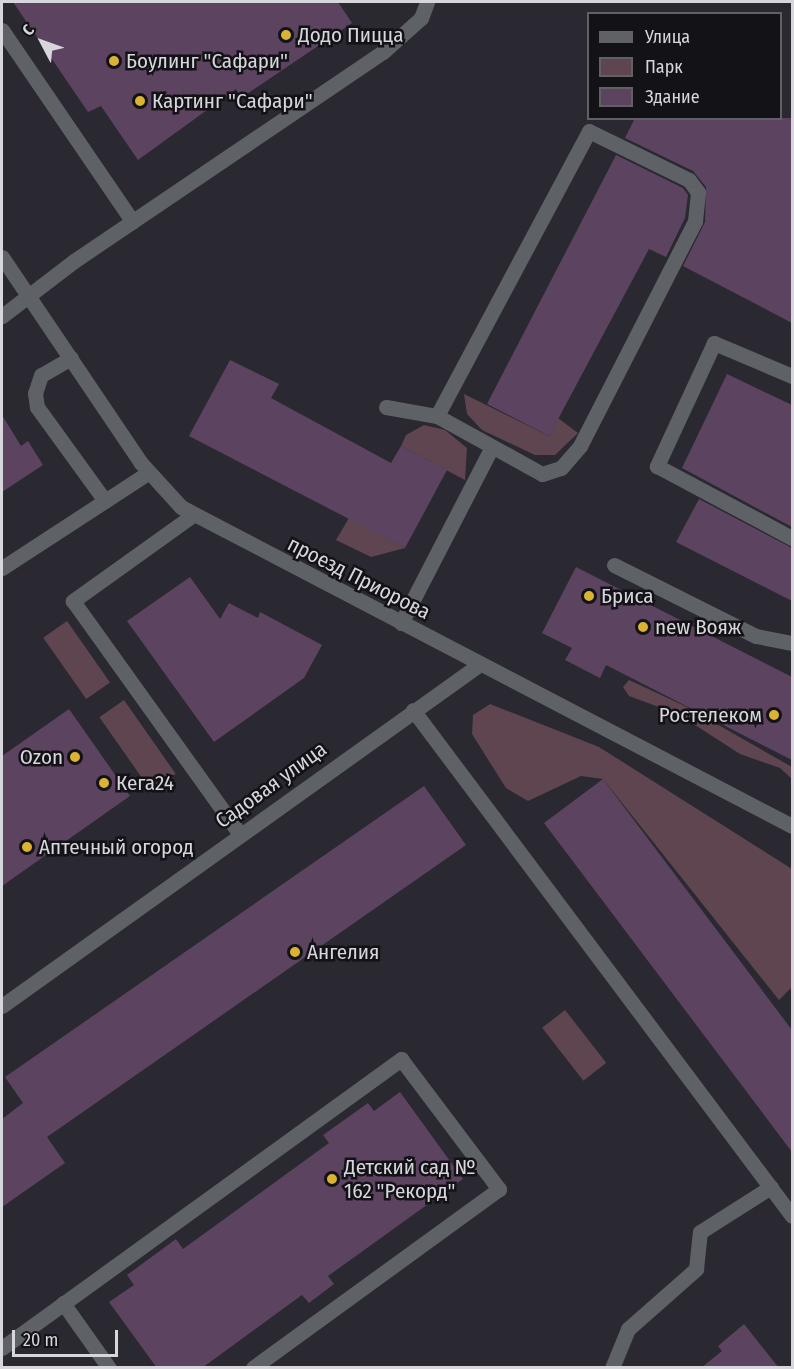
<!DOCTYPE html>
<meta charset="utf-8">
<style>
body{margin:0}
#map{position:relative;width:794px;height:1369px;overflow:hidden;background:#2a2932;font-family:"Fira Sans Condensed",sans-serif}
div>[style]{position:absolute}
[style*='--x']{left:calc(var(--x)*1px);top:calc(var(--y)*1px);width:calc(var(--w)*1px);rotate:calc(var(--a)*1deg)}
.green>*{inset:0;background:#5e454f;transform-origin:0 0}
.building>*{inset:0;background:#5c4360}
.service>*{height:15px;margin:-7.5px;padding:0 7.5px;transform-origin:7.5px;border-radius:7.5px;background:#5e6165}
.tertiary>*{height:15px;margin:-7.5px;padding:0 7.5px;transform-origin:7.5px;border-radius:7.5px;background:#5e6165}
.dots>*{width:16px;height:16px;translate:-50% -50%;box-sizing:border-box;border:3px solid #131216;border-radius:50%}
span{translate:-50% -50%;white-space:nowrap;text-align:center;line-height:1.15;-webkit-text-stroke:5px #131216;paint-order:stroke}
.poi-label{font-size:21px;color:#d6d6dc}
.left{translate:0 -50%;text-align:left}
.right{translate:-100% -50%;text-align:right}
.street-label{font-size:21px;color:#d6d6dc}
.frame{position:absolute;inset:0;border:3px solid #d6d6dc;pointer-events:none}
.legend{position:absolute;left:587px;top:12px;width:195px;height:108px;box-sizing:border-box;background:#131216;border:2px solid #616065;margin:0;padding:8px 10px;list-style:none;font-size:18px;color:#d6d6dc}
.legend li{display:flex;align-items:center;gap:12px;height:30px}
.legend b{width:30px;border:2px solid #616065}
.north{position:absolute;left:12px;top:12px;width:60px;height:60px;-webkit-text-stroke:4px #131216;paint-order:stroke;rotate:311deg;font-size:16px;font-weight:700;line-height:24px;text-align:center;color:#d6d6dc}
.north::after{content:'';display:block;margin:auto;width:21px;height:27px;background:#d6d6dc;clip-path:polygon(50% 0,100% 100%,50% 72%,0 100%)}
.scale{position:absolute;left:12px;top:1330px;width:106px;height:27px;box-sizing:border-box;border:3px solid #d6d6dc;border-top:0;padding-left:8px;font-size:18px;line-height:21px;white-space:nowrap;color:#d6d6dc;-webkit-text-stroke:4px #131216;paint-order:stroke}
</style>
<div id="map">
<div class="green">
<i style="clip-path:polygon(464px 394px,549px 436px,558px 418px,578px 433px,555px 455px,535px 455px,482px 430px,467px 414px)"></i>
<i style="clip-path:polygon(424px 425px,445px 430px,467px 448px,465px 480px,401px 446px,406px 435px)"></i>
<i style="clip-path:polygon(349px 518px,405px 548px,371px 557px,336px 540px)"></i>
<i style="left:67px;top:621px;width:75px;height:29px;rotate:55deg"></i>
<i style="clip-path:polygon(629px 680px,685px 706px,792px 767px,792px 779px,780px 768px,740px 754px,678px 714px,629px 696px,623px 687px)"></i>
<i style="left:124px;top:700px;width:90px;height:30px;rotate:55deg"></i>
<i style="clip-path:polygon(490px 704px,599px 747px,792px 869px,792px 987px,779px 1000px,603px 779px,581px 776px,528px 801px,506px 788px,472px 734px,473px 715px)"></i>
<i style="left:565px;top:1010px;width:67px;height:29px;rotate:52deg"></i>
</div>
<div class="building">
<i style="clip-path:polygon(13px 2px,338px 2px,352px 23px,241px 98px,236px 89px,138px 160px,101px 106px,88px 112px)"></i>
<i style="clip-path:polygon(635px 118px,792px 118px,792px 323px,683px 266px,705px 222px,706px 187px,693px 171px,625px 138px)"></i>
<i style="clip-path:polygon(616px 155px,683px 188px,688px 195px,685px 218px,666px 257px,649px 249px,549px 436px,487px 404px)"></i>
<i style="clip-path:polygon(230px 360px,279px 384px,271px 398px,391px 463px,401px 446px,447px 470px,405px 548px,189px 436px)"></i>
<i style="clip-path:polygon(727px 374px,792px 405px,792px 527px,682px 468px)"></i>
<i style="clip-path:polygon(2px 415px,21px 446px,28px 441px,43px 465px,2px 492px)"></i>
<i style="clip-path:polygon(699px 499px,792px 548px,792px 601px,676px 542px)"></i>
<i style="clip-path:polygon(576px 567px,792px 677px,792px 760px,606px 665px,600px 678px,565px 660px,572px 648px,542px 633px)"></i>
<i style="clip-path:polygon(190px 577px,220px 619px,229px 603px,258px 618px,260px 612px,322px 645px,304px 678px,214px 742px,127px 621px)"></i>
<i style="clip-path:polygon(69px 709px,130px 796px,2px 886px,2px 756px)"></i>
<i style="clip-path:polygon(603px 779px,792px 1030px,792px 1152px,544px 823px)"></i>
<i style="clip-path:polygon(424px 786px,466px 845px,47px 1137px,65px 1163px,2px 1207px,2px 1119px,23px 1103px,5px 1077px)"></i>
<i style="clip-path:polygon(400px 1092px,463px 1179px,328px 1276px,334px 1284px,309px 1303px,302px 1295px,202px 1368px,157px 1368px,109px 1302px,134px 1285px,127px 1275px,176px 1239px,183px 1249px,329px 1143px,323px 1135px,368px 1103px,374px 1111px)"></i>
<i style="clip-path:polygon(744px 1324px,779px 1368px,701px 1368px,722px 1351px,718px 1346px)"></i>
</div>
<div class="service">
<i style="--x:2;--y:30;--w:232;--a:55.7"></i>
<i style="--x:2;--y:316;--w:91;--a:-37.4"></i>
<i style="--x:74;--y:261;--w:373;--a:-34.1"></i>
<i style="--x:383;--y:52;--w:51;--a:-41.8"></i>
<i style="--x:421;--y:18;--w:17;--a:-69"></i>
<i style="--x:71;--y:358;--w:34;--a:150"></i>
<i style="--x:41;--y:375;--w:19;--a:108"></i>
<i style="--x:35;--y:393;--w:14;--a:82"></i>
<i style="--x:37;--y:407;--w:116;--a:54.1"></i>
<i style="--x:792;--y:376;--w:85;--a:-157.1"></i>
<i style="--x:714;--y:343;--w:136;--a:114.9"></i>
<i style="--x:657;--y:466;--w:153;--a:28.1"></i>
<i style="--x:386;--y:407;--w:52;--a:10"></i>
<i style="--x:437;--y:416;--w:120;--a:28.9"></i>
<i style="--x:542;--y:474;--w:20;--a:-18"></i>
<i style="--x:561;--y:468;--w:29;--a:-49"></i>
<i style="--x:580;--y:446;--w:253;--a:-62.9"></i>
<i style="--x:695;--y:221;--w:29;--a:-84"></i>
<i style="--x:698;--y:192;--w:15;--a:-127"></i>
<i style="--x:689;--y:180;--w:111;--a:-153.9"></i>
<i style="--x:589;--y:131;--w:323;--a:118.1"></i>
<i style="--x:193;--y:515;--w:148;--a:144.4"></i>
<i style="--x:73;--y:601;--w:287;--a:54.4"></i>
<i style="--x:614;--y:565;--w:159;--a:26.6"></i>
<i style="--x:756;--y:636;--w:37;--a:11"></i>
<i style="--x:2;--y:568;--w:174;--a:-33.1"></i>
<i style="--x:401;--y:623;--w:196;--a:-62.7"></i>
<i style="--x:413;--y:710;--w:632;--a:53.17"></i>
<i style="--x:63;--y:1303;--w:80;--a:54.7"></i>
<i style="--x:2;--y:1348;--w:493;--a:-35.9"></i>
<i style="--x:401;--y:1059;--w:163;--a:53"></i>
<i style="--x:499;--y:1189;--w:304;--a:144"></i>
<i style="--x:612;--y:1368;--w:42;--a:-67.7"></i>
<i style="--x:628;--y:1329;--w:91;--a:-41.4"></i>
<i style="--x:696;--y:1269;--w:37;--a:-84"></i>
<i style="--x:700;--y:1232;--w:84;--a:-32.4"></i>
</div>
<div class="tertiary">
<i style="--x:2;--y:257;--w:249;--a:56"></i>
<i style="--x:141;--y:463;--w:59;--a:47.7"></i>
<i style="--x:181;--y:507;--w:689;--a:27.57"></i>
<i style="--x:2;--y:1006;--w:588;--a:-35.58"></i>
</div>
<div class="dots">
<i style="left:286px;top:35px;background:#dab333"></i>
<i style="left:114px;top:61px;background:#dab333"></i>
<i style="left:140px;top:101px;background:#dab333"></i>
<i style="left:589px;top:596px;background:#dab333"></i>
<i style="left:643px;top:627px;background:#dab333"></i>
<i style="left:774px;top:715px;background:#dab333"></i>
<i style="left:75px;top:757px;background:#dab333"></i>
<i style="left:104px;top:783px;background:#dab333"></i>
<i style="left:27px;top:847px;background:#dab333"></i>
<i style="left:295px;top:952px;background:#dab333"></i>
<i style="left:332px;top:1179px;background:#dab333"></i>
</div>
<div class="poi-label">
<span class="left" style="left:298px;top:35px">Додо Пицца</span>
<span class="left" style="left:126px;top:61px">Боулинг "Сафари"</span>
<span class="left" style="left:152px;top:101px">Картинг "Сафари"</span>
<span class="left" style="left:601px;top:596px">Бриса</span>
<span class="left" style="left:655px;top:627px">new Вояж</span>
<span class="right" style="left:762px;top:715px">Ростелеком</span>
<span class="right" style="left:63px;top:757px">Ozon</span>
<span class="left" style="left:116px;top:783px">Кега24</span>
<span class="left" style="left:39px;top:847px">Аптечный огород</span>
<span class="left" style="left:307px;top:952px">Ангелия</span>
<span class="left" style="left:344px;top:1179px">Детский сад №<br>162 "Рекорд"</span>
</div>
<div class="street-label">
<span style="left:359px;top:578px;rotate:27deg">проезд Приорова</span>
<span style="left:271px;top:785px;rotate:-36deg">Садовая улица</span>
</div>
<div class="frame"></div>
<ul class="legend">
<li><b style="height:8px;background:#5e6165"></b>Улица</li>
<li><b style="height:16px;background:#5e454f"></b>Парк</li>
<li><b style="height:16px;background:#5c4360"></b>Здание</li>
</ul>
<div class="north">С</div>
<div class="scale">20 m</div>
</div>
